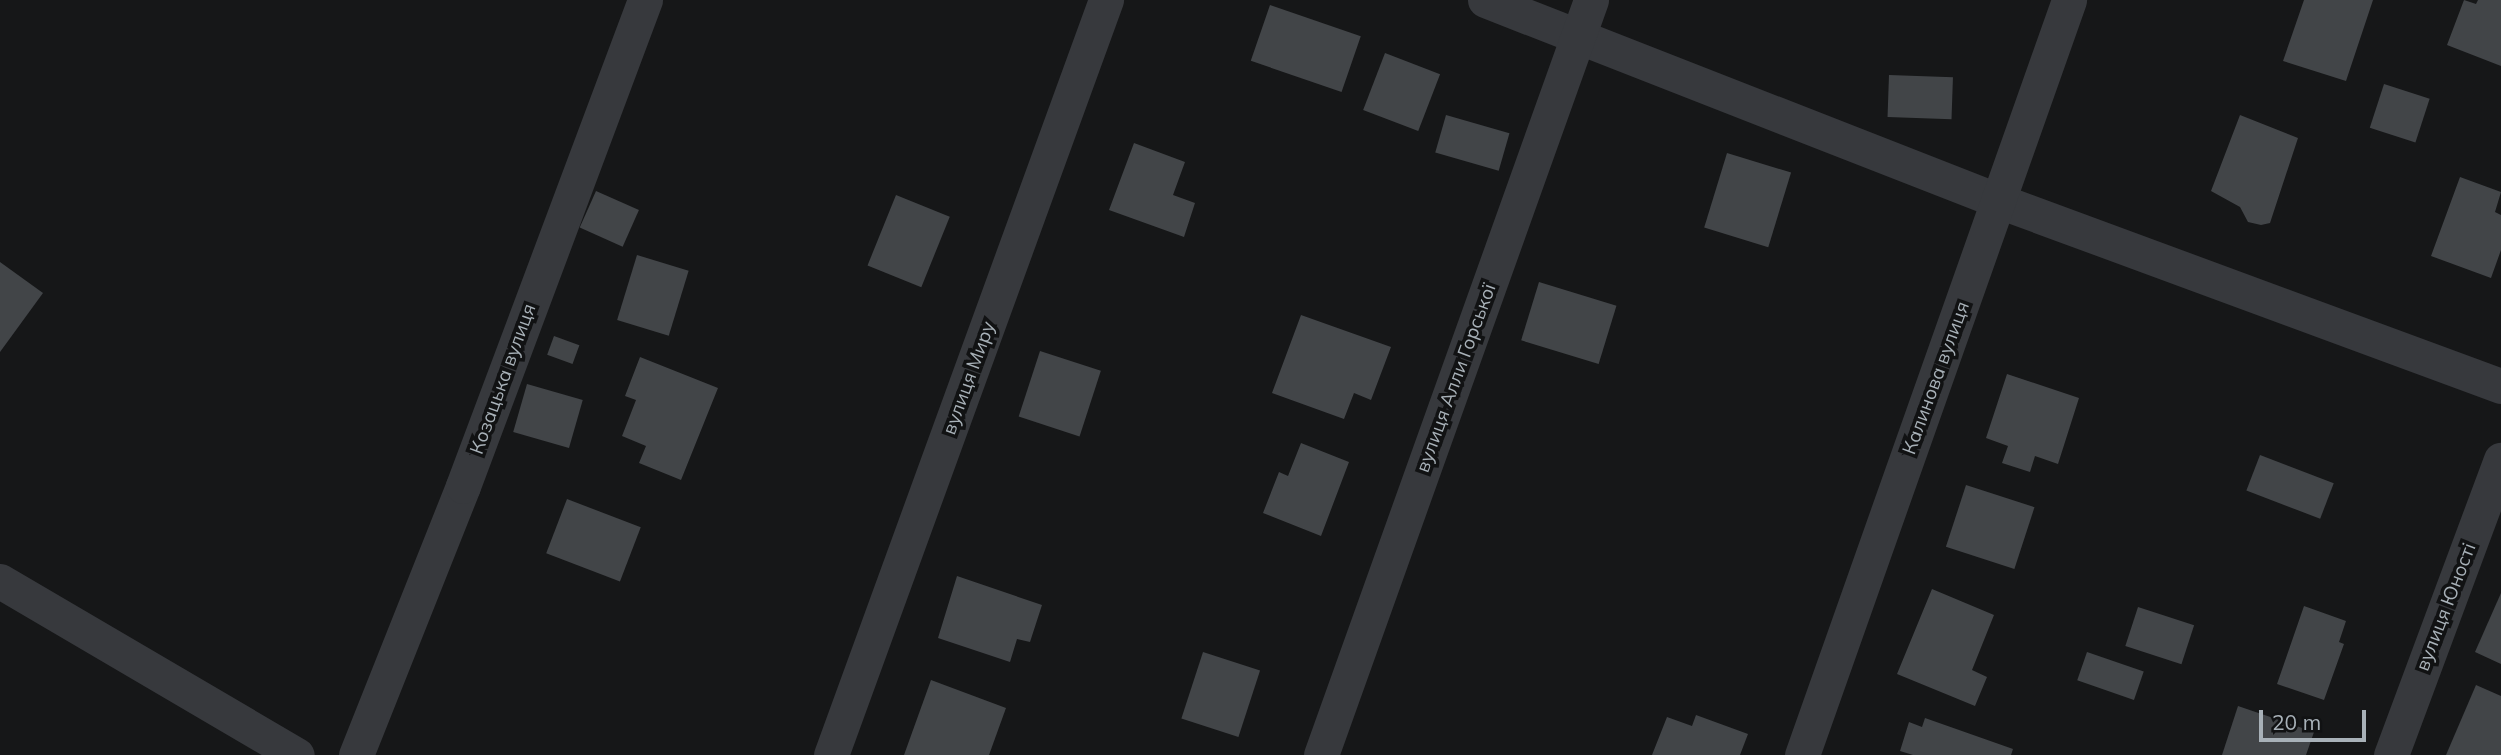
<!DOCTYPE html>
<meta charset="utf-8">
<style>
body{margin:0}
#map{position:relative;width:2501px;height:755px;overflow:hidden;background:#161718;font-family:Mulish,sans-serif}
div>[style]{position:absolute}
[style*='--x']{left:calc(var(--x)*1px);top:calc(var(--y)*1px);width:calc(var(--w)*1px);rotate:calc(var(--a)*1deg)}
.building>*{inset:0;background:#424548;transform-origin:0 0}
.minor>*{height:35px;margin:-17.5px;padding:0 17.5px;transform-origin:17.5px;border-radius:17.5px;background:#37393d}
span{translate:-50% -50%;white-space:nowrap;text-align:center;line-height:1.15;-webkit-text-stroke:7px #111213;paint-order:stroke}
.street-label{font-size:19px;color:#a8b1b8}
.scale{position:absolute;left:2259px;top:710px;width:107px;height:32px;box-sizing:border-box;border:4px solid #a8b1b8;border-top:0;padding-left:9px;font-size:21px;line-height:24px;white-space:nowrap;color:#a8b1b8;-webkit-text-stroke:5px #111213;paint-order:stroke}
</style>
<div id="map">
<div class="building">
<i style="clip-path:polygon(2304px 0,2373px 0,2346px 81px,2283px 61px)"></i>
<i style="clip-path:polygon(2464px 0,2476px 4px,2478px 0,2501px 0,2501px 66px,2447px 45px)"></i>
<i style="left:1270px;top:5px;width:96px;height:59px;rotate:19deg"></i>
<i style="left:1385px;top:53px;width:59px;height:61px;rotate:21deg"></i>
<i style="left:1889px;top:75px;width:64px;height:42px;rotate:2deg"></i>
<i style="left:2384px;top:84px;width:48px;height:46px;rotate:18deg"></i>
<i style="left:1446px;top:115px;width:66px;height:39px;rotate:16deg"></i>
<i style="clip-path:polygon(2240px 115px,2298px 138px,2270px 223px,2261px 225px,2248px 222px,2240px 207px,2211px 191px)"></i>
<i style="clip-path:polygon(1134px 143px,1185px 162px,1173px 195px,1195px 203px,1184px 237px,1109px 210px)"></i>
<i style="left:1727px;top:153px;width:67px;height:78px;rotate:17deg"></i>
<i style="clip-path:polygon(2460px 177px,2501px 192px,2495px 212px,2501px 215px,2501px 250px,2491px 278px,2431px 256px)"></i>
<i style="left:596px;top:191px;width:47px;height:40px;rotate:24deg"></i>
<i style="left:896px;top:195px;width:58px;height:76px;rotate:22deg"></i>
<i style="left:637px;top:255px;width:54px;height:68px;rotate:17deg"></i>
<i style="clip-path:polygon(0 262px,43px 293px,0 352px)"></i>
<i style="left:1539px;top:282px;width:81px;height:61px;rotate:17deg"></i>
<i style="clip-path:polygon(1301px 315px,1391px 347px,1371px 400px,1354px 393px,1344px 419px,1272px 393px)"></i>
<i style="left:554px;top:336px;width:27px;height:20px;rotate:20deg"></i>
<i style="left:1040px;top:351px;width:64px;height:69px;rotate:18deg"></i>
<i style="clip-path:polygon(640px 357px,718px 388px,681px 480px,639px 463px,646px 446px,622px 436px,636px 400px,625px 396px)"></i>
<i style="clip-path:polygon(2007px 374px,2079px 398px,2058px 464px,2035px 456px,2030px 472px,2002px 463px,2008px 446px,1986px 438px)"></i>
<i style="left:527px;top:384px;width:58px;height:50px;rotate:16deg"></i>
<i style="clip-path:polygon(1301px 443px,1349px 462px,1321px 536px,1263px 513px,1279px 472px,1288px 476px)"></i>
<i style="left:2260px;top:455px;width:79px;height:38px;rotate:21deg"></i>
<i style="left:1966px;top:485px;width:72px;height:65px;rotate:18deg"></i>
<i style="left:567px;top:499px;width:79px;height:58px;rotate:21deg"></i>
<i style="clip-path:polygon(957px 576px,1042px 605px,1030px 642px,1017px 639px,1010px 662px,938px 638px)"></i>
<i style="clip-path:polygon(1932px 589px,1994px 615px,1972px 670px,1987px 677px,1975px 706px,1897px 674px)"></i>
<i style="clip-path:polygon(2501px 593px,2501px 664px,2475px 652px)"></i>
<i style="clip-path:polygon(2304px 606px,2346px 621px,2339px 642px,2344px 644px,2324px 700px,2277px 684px)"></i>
<i style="left:2138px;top:607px;width:59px;height:41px;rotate:18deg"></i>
<i style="left:1203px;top:652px;width:60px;height:70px;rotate:18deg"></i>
<i style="left:2087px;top:652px;width:60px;height:30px;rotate:19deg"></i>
<i style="clip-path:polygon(931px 680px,1006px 708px,989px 755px,904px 755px)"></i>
<i style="clip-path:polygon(2476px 685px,2501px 696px,2501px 755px,2446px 755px)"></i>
<i style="clip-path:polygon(2238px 706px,2314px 732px,2306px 755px,2222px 755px)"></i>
<i style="clip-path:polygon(1696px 715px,1748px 734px,1740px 755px,1652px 755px,1667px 717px,1692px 726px)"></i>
<i style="clip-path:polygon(1925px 718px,2013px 749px,2011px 755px,1913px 755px,1900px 751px,1909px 722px,1922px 727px)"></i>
</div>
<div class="minor">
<i style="--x:1485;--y:0;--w:552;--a:21.36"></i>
<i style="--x:1999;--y:201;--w:535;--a:20.23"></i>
<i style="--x:0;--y:581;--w:344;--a:30.4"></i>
<i style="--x:356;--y:755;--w:289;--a:-68.3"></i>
<i style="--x:463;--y:486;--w:519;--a:-69.47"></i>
<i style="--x:831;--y:755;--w:804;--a:-69.99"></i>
<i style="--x:1321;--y:755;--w:802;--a:-70.32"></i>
<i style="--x:1802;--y:755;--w:801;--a:-70.52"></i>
<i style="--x:2391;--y:755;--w:315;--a:-69.6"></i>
</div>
<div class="street-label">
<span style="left:969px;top:378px;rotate:-70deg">вулиця Миру</span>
<span style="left:1456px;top:378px;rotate:-70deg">вулиця Алли Горської</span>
<span style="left:1936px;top:378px;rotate:-70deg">Калинова вулиця</span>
<span style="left:503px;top:379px;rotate:-70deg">Козацька вулиця</span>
<span style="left:2446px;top:607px;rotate:-69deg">вулиця Юності</span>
</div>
<div class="scale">20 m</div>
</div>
